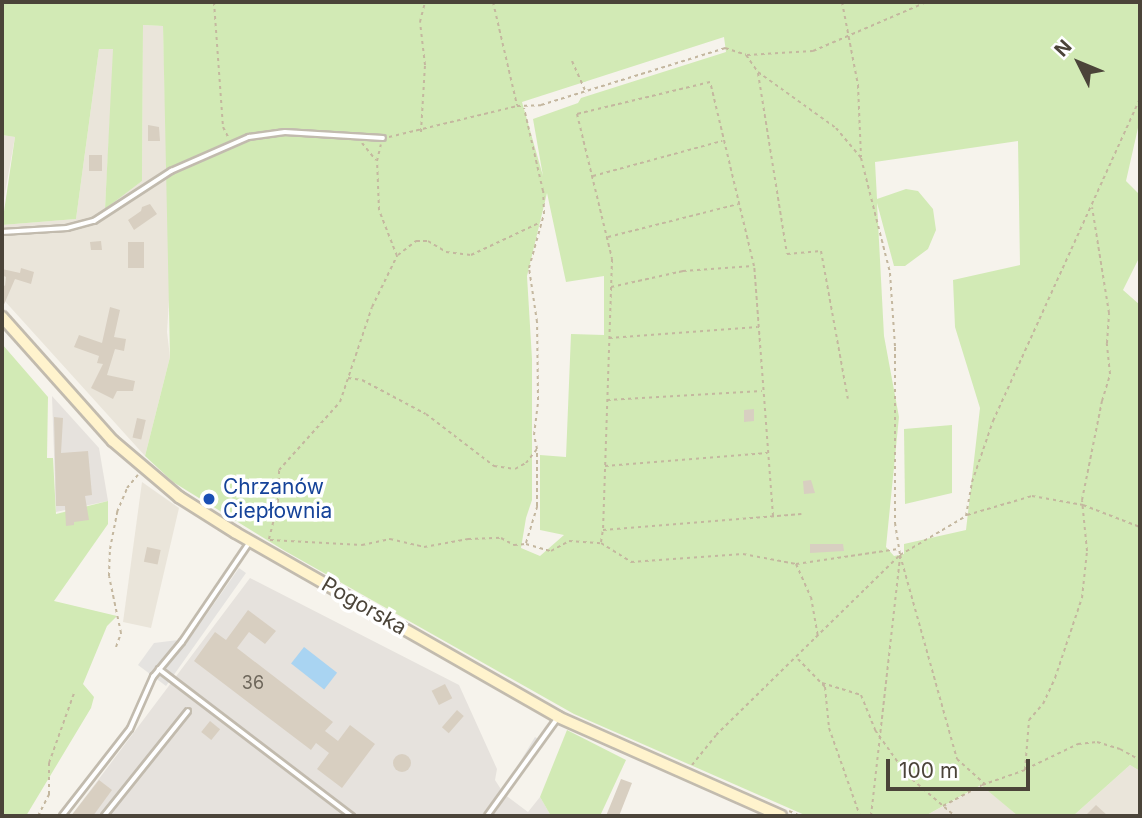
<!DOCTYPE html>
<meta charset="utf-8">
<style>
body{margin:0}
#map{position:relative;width:1142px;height:818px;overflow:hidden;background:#f6f3ec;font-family:Inter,sans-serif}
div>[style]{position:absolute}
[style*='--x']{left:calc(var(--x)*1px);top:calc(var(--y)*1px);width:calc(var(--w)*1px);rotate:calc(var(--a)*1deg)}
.residential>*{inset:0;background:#eae5da}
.industrial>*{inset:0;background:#e6e2dd}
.green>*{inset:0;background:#d2eab5}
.parking>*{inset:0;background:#e5e3e0;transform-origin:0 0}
.water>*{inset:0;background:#a9d4f2;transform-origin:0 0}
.building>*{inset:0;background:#d8cfc1;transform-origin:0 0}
.round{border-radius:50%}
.path>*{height:2px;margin-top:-1px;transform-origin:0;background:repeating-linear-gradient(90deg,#c4b79f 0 3.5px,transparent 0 7px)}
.roads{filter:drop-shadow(2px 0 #c2bbae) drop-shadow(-2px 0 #c2bbae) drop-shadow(0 2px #c2bbae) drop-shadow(0 -2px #c2bbae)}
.lane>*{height:3.5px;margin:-1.75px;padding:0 1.75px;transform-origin:1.75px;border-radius:1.75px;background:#fff}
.secondary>*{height:10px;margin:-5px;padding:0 5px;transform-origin:5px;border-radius:5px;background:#fff3cd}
.dots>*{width:19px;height:19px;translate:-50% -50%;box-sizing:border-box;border:4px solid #fff;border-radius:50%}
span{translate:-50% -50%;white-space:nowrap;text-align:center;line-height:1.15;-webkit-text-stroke:7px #fff;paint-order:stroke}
.number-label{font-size:18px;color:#6e675b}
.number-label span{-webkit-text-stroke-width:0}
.transit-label{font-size:21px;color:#164399}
.left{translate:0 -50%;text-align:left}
.street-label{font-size:21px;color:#4b4439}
.frame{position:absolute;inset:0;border:4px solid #4b4439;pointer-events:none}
.north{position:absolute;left:1044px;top:28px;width:70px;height:70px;-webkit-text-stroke:5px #fff;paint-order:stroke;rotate:313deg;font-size:19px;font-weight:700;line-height:28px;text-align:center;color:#4b4439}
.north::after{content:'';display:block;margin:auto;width:24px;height:32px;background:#4b4439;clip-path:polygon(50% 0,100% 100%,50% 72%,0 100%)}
.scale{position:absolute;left:886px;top:759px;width:144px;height:32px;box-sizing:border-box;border:4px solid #4b4439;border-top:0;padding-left:9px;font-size:21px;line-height:24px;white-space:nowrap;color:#4b4439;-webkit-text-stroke:5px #fff;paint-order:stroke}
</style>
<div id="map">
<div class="residential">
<i style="clip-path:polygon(143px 25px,163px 26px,170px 284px,167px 332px,170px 357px,145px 456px,2px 298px,2px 225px,76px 219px,99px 49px,114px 49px,105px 208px,142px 181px)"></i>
<i style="clip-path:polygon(2px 135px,15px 137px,2px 210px)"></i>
<i style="clip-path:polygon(142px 482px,179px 508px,151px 628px,123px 622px)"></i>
<i style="clip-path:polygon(1130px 765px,1140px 771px,1140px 816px,1073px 816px)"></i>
<i style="clip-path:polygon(982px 785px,1018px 816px,925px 816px)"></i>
</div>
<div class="industrial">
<i style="clip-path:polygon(52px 396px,99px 448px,108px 501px,56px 512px)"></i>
<i style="clip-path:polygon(250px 578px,459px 685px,497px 769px,495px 780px,504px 794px,528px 812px,540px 797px,551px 816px,71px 816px)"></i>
</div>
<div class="green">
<i style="clip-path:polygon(evenodd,2px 2px,1140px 2px,1140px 119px,1126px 181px,1140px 195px,1140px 256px,1123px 290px,1140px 305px,1140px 771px,1130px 765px,1073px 816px,1018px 816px,981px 785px,925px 816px,807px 816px,574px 714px,285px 551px,173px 482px,145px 456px,170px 357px,163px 26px,143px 25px,142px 181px,105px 209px,113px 49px,99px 49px,76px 219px,2px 225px,15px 137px,2px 135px,2px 2px,724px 37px,726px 52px,581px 98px,578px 103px,533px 119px,543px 176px,522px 102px,724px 37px,2px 2px,1018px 141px,1020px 265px,953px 280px,955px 327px,980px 408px,966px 530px,904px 544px,904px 554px,894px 556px,886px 547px,899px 417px,884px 336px,877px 203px,894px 266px,905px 266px,928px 249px,936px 230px,933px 209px,918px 191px,906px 189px,877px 199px,875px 162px,1018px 141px,2px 2px,547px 193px,566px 282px,604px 276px,604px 335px,571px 334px,566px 457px,540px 455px,540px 530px,564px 535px,540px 556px,521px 548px,526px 518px,532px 500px,532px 359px,527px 276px,547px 193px)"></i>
<i style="clip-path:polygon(2px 344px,48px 397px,47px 458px,53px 458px,56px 514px,108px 501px,108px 524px,54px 601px,117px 616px,107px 626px,83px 684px,94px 697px,91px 708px,26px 816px,2px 816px)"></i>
<i style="clip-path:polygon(952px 425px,952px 493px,905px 504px,904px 429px)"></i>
<i style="clip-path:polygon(567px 730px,626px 760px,600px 816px,551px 816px,540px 797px)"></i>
</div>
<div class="parking">
<i style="clip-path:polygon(239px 568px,246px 573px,166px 686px,138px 665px,154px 643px,178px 640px,186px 644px)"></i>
<i style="left:535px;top:737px;width:6px;height:33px;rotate:31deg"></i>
</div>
<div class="water">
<i style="left:304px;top:647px;width:42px;height:21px;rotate:38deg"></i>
</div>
<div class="building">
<i style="clip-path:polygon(148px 125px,159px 127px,160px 141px,148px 141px)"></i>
<i style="left:89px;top:155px;width:13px;height:16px"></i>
<i style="clip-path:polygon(150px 204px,157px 214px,134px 230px,128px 220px,141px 211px,142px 207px)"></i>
<i style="clip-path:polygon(101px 241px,102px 250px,91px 250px,90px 242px)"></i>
<i style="left:128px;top:242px;width:16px;height:26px"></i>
<i style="clip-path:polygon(21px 268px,34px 272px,31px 284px,15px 279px,2px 309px,2px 284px,5px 286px,6px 277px,2px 275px,2px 269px,20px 273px)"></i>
<i style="clip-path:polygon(110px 307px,120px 310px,114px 337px,126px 339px,124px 351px,115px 349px,107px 375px,135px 381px,133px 391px,117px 391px,113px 399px,91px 388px,103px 364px,97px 363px,99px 356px,74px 347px,79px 335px,102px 343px)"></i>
<i style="clip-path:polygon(754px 409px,754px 421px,744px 422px,744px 410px)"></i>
<i style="clip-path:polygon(54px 417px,63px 418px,61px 453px,88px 451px,92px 495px,85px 496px,89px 520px,74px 522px,74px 525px,66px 526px,65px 506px,56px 506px)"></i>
<i style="left:137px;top:418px;width:9px;height:20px;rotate:13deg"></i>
<i style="clip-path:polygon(811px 480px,815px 493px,804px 494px,803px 481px)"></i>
<i style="clip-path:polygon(810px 544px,843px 544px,844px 551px,810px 553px)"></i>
<i style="left:147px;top:547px;width:14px;height:15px;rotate:12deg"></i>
<i style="clip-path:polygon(248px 610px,276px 631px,265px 644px,249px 632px,237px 648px,333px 722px,325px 731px,338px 741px,350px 725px,375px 744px,342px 788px,317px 769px,329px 753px,316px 743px,311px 750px,194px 661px,215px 632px,226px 640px)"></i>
<i style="left:445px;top:684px;width:16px;height:15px;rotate:63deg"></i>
<i style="left:457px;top:710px;width:9px;height:23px;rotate:41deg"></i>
<i style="left:210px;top:721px;width:13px;height:14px;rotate:39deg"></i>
<i class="round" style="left:393px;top:754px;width:18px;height:18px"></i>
<i style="clip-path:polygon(621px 779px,632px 783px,619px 816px,606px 816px)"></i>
<i style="clip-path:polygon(99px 780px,112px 790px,93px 816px,71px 816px)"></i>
<i style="clip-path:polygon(1096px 805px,1108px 816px,1085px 816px)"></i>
</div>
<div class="path">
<i style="--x:214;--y:2;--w:125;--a:85.9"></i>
<i style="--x:223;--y:127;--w:11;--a:63"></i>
<i style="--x:493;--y:2;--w:106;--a:76.9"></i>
<i style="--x:842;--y:2;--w:85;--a:79.1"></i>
<i style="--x:858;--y:85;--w:72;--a:87.6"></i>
<i style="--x:747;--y:55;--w:66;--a:-3.5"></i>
<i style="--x:813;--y:51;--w:124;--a:-23.3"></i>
<i style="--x:572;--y:61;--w:35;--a:66"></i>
<i style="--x:758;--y:73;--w:183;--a:80.9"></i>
<i style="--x:787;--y:254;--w:34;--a:-5"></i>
<i style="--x:821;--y:251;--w:150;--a:79.7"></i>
<i style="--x:421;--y:132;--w:67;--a:-86.6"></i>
<i style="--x:425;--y:65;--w:43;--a:-96.6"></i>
<i style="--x:420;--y:22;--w:21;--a:-76"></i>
<i style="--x:389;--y:137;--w:132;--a:-13.6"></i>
<i style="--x:517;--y:106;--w:24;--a:-2"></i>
<i style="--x:541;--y:105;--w:193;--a:-17.2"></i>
<i style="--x:725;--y:48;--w:22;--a:18"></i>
<i style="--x:746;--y:55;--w:21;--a:55"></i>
<i style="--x:758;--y:72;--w:96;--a:35.7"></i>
<i style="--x:836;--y:128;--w:39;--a:50"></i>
<i style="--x:861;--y:158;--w:119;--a:75.8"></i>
<i style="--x:890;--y:273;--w:74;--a:86.1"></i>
<i style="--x:895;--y:347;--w:176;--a:90"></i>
<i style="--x:895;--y:523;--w:32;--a:81"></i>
<i style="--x:900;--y:555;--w:212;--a:74.4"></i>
<i style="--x:957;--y:759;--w:39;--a:42"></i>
<i style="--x:362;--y:143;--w:22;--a:51"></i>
<i style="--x:593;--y:176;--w:134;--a:-15.2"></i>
<i style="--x:608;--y:237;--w:134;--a:-14.2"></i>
<i style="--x:398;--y:255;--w:23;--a:-38"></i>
<i style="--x:416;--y:241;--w:12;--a:0"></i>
<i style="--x:428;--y:241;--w:21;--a:31"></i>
<i style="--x:446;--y:252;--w:25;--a:7"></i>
<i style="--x:471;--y:255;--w:77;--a:-25.2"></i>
<i style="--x:611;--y:287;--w:74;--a:-12.5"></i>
<i style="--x:683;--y:271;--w:70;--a:-4.1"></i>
<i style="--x:609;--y:338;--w:149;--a:-4.2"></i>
<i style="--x:348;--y:378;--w:14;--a:8"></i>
<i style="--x:362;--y:380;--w:72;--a:28"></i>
<i style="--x:426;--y:414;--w:86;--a:37.4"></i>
<i style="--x:494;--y:466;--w:21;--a:8"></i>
<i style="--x:515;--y:469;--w:13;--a:-29"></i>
<i style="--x:526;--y:463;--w:18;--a:-52"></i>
<i style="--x:537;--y:449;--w:14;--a:-102"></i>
<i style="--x:534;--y:435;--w:35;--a:-83"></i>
<i style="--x:538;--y:400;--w:78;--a:-90.7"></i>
<i style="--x:537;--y:322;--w:55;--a:-98.4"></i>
<i style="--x:529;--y:268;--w:56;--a:-74.5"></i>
<i style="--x:544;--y:214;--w:23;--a:-92"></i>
<i style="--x:543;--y:191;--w:85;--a:-102.9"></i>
<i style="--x:607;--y:400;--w:155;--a:-3.3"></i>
<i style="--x:605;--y:466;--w:163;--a:-4.6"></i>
<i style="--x:967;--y:515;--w:68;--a:-16.3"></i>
<i style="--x:1032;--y:496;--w:52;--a:10"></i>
<i style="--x:1083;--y:505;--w:61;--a:21.1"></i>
<i style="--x:773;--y:516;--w:251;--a:-94.3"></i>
<i style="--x:754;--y:266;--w:189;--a:-103.4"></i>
<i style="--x:710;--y:82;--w:137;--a:166.5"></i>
<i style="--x:577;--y:114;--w:149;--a:76.4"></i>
<i style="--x:612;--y:259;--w:271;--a:91.9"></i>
<i style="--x:603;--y:530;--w:199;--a:-4.6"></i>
<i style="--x:269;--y:539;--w:38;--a:-76"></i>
<i style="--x:278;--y:502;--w:32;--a:-88"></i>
<i style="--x:279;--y:470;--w:91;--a:-48.1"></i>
<i style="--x:340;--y:402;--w:100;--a:-71.4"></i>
<i style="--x:372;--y:307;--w:57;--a:-63.9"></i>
<i style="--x:397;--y:256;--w:49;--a:-111.4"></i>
<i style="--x:379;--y:210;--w:49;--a:-92.3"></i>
<i style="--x:377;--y:161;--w:17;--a:-77"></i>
<i style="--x:270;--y:540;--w:92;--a:3.1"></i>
<i style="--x:362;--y:545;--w:29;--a:-12"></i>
<i style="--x:390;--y:539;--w:35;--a:13"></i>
<i style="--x:424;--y:547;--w:45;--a:-10.3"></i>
<i style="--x:468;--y:539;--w:33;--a:-2"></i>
<i style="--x:501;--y:538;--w:15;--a:28"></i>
<i style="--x:514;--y:545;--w:12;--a:-5"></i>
<i style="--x:526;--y:544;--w:26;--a:16"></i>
<i style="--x:551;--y:551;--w:21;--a:-29"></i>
<i style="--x:569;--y:541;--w:32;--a:4"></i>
<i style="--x:601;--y:543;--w:36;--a:32"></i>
<i style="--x:631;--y:562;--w:112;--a:-4.1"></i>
<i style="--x:743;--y:554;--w:54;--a:10.7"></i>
<i style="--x:796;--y:564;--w:36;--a:66"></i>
<i style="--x:811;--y:597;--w:41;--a:80.1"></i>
<i style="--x:601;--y:542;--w:12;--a:-81"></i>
<i style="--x:526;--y:543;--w:39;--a:-73"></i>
<i style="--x:537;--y:506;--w:53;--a:-90"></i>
<i style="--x:796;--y:564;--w:103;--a:-8.4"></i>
<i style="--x:116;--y:647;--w:15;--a:-70"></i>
<i style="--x:121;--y:633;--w:58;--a:-101.9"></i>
<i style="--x:109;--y:576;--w:27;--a:-88"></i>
<i style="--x:110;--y:549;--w:38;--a:-79"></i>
<i style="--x:117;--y:512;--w:26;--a:-67"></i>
<i style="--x:127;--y:488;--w:17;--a:-50"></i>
<i style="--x:798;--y:659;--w:39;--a:46"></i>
<i style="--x:825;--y:687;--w:41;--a:84.4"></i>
<i style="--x:829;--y:728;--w:93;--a:70.6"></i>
<i style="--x:822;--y:683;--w:41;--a:17.1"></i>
<i style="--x:861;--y:695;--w:38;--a:68"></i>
<i style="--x:875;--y:730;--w:55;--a:54.6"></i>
<i style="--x:907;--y:775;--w:63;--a:40.5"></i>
<i style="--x:692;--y:765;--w:38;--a:-51"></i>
<i style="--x:716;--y:735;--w:257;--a:-44.4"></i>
<i style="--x:900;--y:555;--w:77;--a:-30.6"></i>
<i style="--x:966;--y:516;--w:35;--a:-80"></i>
<i style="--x:972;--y:482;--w:65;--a:-71"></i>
<i style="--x:993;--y:421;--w:354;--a:-65.5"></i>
<i style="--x:1026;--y:769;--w:58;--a:-25.7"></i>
<i style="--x:1078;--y:744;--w:19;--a:-6"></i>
<i style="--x:1097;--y:742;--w:24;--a:17"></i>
<i style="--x:1120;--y:749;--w:23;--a:29"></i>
<i style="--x:943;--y:806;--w:44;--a:-28.3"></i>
<i style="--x:982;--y:785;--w:46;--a:-19.2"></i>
<i style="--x:1025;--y:770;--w:50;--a:-85.4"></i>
<i style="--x:1029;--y:720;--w:21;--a:-49"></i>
<i style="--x:1043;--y:704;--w:29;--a:-65"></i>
<i style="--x:1055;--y:678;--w:84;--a:-71.4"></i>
<i style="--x:1082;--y:598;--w:47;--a:-83.9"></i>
<i style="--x:1087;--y:551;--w:51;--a:-95.6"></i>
<i style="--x:1082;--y:500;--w:101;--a:-78.6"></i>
<i style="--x:1102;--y:401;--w:28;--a:-73"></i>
<i style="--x:1110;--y:374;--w:31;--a:-96"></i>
<i style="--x:1107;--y:343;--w:30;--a:-86"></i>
<i style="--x:1109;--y:313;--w:107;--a:-99.1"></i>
<i style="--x:789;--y:811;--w:12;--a:24"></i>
<i style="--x:38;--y:816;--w:25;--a:-63"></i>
<i style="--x:49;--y:794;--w:31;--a:-90"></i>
<i style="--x:49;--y:763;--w:74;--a:-70.3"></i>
<i style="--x:871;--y:816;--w:262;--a:-83.6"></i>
</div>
<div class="roads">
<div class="lane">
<i style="--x:2;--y:232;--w:65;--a:-3.5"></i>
<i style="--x:67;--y:228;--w:28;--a:-15"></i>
<i style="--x:94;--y:221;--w:92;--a:-33"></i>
<i style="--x:171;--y:171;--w:85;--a:-23.6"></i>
<i style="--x:249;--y:137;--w:36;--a:-8"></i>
<i style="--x:285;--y:132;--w:98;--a:3.5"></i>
<i style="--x:159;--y:669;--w:243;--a:37.3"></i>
<i style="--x:62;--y:816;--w:110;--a:-52"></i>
<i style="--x:130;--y:729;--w:57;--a:-66.1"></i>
<i style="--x:153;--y:677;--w:45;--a:-50.4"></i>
<i style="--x:182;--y:642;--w:121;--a:-55.8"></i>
<i style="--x:104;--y:816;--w:134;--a:-51.3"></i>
<i style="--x:487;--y:816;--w:120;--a:-54.2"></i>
</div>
<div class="secondary">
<i style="--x:2;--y:317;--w:166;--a:48.2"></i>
<i style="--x:113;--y:441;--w:87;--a:40.3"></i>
<i style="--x:179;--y:497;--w:67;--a:32.3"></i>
<i style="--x:236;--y:533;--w:371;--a:29.7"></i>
<i style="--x:558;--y:717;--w:244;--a:23.9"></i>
</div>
</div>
<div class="dots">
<i style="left:209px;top:499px;background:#1a4fb4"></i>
</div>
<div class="number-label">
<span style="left:253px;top:683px">36</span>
</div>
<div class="transit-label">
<span class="left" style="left:223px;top:499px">Chrzanów<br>Ciepłownia</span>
</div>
<div class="street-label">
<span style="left:364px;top:606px;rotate:30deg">Pogorska</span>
</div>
<div class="frame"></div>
<div class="north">N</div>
<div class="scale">100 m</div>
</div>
